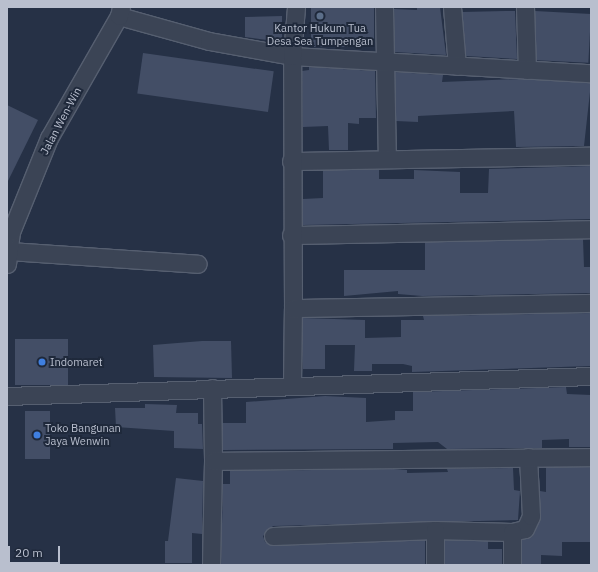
<!DOCTYPE html>
<style>
body{margin:0}
#map{position:relative;width:598px;height:572px;overflow:hidden;background:#263146;font-family:"IBM Plex Sans",sans-serif}
div>[style]{position:absolute}
[style*='--x']{left:calc(var(--x)*1px);top:calc(var(--y)*1px);width:calc(var(--w)*1px);rotate:calc(var(--a)*1deg)}
.building>*{inset:0;background:#434e66;transform-origin:0 0}
.roads{filter:drop-shadow(1px 0 #565f70) drop-shadow(-1px 0 #565f70) drop-shadow(0 1px #565f70) drop-shadow(0 -1px #565f70)}
.minor>*{height:17px;margin:-8.5px;padding:0 8.5px;transform-origin:8.5px;border-radius:8.5px;background:#3b4455}
.dots>*{width:11px;height:11px;translate:-50% -50%;box-sizing:border-box;border:2px solid #1f293b;border-radius:50%}
span{translate:-50% -50%;white-space:nowrap;text-align:center;line-height:1.15;-webkit-text-stroke:4px #1f293b;paint-order:stroke}
.poi-label{font-size:11px;color:#b9bfce}
.left{translate:0 -50%;text-align:left}
.street-label{font-size:11px;color:#b9bfce}
.frame{position:absolute;inset:0;border:8px solid #b9bfce;pointer-events:none}
.scale{position:absolute;left:8px;top:546px;width:52px;height:18px;box-sizing:border-box;border:2px solid #b9bfce;border-top:0;padding-left:5px;font-size:12px;line-height:14px;white-space:nowrap;color:#b9bfce;-webkit-text-stroke:3px #1f293b;paint-order:stroke}
</style>
<div id="map">
<div class="building">
<i style="left:311px;top:7px;width:63px;height:40px"></i>
<i style="clip-path:polygon(417px 7px,440px 7px,446px 55px,395px 52px,394px 9px,417px 10px)"></i>
<i style="clip-path:polygon(505px 11px,515px 11px,517px 59px,466px 56px,462px 12px)"></i>
<i style="left:535px;top:11px;width:56px;height:49px;rotate:3deg"></i>
<i style="clip-path:polygon(282px 16px,282px 42px,245px 37px,245px 17px)"></i>
<i style="left:143px;top:53px;width:132px;height:41px;rotate:8deg"></i>
<i style="clip-path:polygon(309px 67px,375px 71px,376px 118px,359px 118px,359px 124px,348px 123px,348px 150px,329px 150px,328px 126px,303px 127px,302px 71px,309px 70px)"></i>
<i style="clip-path:polygon(395px 72px,443px 75px,442px 82px,519px 79px,591px 83px,584px 146px,516px 147px,514px 111px,418px 116px,418px 122px,396px 121px)"></i>
<i style="clip-path:polygon(7px 105px,38px 120px,7px 183px)"></i>
<i style="clip-path:polygon(591px 166px,591px 219px,303px 225px,303px 199px,323px 198px,323px 170px,379px 170px,379px 179px,414px 179px,414px 170px,460px 172px,460px 193px,488px 193px,489px 169px)"></i>
<i style="clip-path:polygon(583px 239px,584px 267px,591px 267px,591px 293px,422px 296px,398px 294px,398px 291px,344px 296px,344px 270px,425px 270px,425px 242px)"></i>
<i style="clip-path:polygon(591px 313px,591px 366px,412px 372px,412px 366px,403px 364px,372px 364px,372px 371px,354px 371px,355px 345px,325px 345px,325px 369px,303px 369px,303px 318px,365px 320px,365px 338px,401px 337px,401px 320px,424px 320px,423px 316px)"></i>
<i style="left:15px;top:339px;width:53px;height:46px"></i>
<i style="clip-path:polygon(202px 341px,231px 341px,232px 378px,154px 377px,153px 345px)"></i>
<i style="clip-path:polygon(566px 387px,567px 394px,591px 395px,591px 447px,569px 447px,569px 439px,542px 440px,542px 448px,447px 449px,438px 442px,393px 443px,393px 449px,223px 450px,222px 423px,246px 423px,246px 402px,325px 396px,366px 398px,366px 422px,395px 420px,395px 411px,413px 411px,413px 392px)"></i>
<i style="clip-path:polygon(145px 404px,177px 405px,176px 413px,198px 413px,198px 424px,202px 424px,203px 449px,174px 448px,174px 431px,116px 427px,115px 408px,145px 408px)"></i>
<i style="left:25px;top:411px;width:25px;height:48px"></i>
<i style="clip-path:polygon(546px 467px,591px 467px,590px 542px,562px 542px,562px 556px,541px 555px,541px 565px,522px 565px,522px 540px,532px 537px,540px 520px,540px 491px,546px 492px)"></i>
<i style="clip-path:polygon(513px 468px,514px 490px,520px 491px,518px 520px,273px 526px,263px 536px,265px 542px,273px 546px,425px 540px,425px 565px,221px 565px,223px 484px,230px 484px,230px 471px,394px 469px,407px 470px,407px 473px,448px 472px,447px 469px)"></i>
<i style="clip-path:polygon(176px 478px,203px 481px,202px 534px,192px 533px,192px 563px,165px 563px,165px 541px,168px 541px)"></i>
<i style="clip-path:polygon(445px 540px,488px 541px,488px 549px,502px 549px,502px 565px,445px 565px)"></i>
</div>
<div class="roads">
<div class="minor">
<i style="--x:384;--y:7;--w:151;--a:88.9"></i>
<i style="--x:452;--y:7;--w:59;--a:85.2"></i>
<i style="--x:525;--y:7;--w:63;--a:88.2"></i>
<i style="--x:119;--y:16;--w:93;--a:15.5"></i>
<i style="--x:209;--y:41;--w:84;--a:10.2"></i>
<i style="--x:292;--y:56;--w:299;--a:3.3"></i>
<i style="--x:291;--y:161;--w:300;--a:-1"></i>
<i style="--x:291;--y:235;--w:300;--a:-1.1"></i>
<i style="--x:9;--y:251;--w:189;--a:3.9"></i>
<i style="--x:7;--y:264;--w:32;--a:-83"></i>
<i style="--x:11;--y:232;--w:101;--a:-68"></i>
<i style="--x:49;--y:138;--w:141;--a:-60.2"></i>
<i style="--x:119;--y:16;--w:9;--a:-77"></i>
<i style="--x:293;--y:308;--w:252;--a:-90.2"></i>
<i style="--x:292;--y:56;--w:49;--a:-85.3"></i>
<i style="--x:292;--y:385;--w:77;--a:-89.3"></i>
<i style="--x:293;--y:308;--w:298;--a:-1"></i>
<i style="--x:212;--y:388;--w:73;--a:89.2"></i>
<i style="--x:7;--y:396;--w:584;--a:-1.96"></i>
<i style="--x:273;--y:536;--w:162;--a:-2.1"></i>
<i style="--x:435;--y:530;--w:77;--a:1.5"></i>
<i style="--x:512;--y:532;--w:13;--a:-13"></i>
<i style="--x:525;--y:529;--w:14;--a:-65"></i>
<i style="--x:531;--y:516;--w:59;--a:-92.9"></i>
<i style="--x:211;--y:565;--w:104;--a:-88.9"></i>
<i style="--x:213;--y:461;--w:378;--a:-0.6"></i>
<i style="--x:435;--y:565;--w:35;--a:-90"></i>
<i style="--x:512;--y:565;--w:33;--a:-90"></i>
</div>
</div>
<div class="dots">
<i style="left:320px;top:16px;background:#5c6f8a"></i>
<i style="left:42px;top:362px;background:#3f7fe0"></i>
<i style="left:37px;top:435px;background:#3f7fe0"></i>
</div>
<div class="poi-label">
<span style="left:320px;top:35px">Kantor Hukum Tua<br>Desa Sea Tumpengan</span>
<span class="left" style="left:50px;top:362px">Indomaret</span>
<span class="left" style="left:45px;top:435px">Toko Bangunan<br>Jaya Wenwin</span>
</div>
<div class="street-label">
<span style="left:61px;top:121px;rotate:-62deg">Jalan Wen-Win</span>
</div>
<div class="frame"></div>
<div class="scale">20 m</div>
</div>
